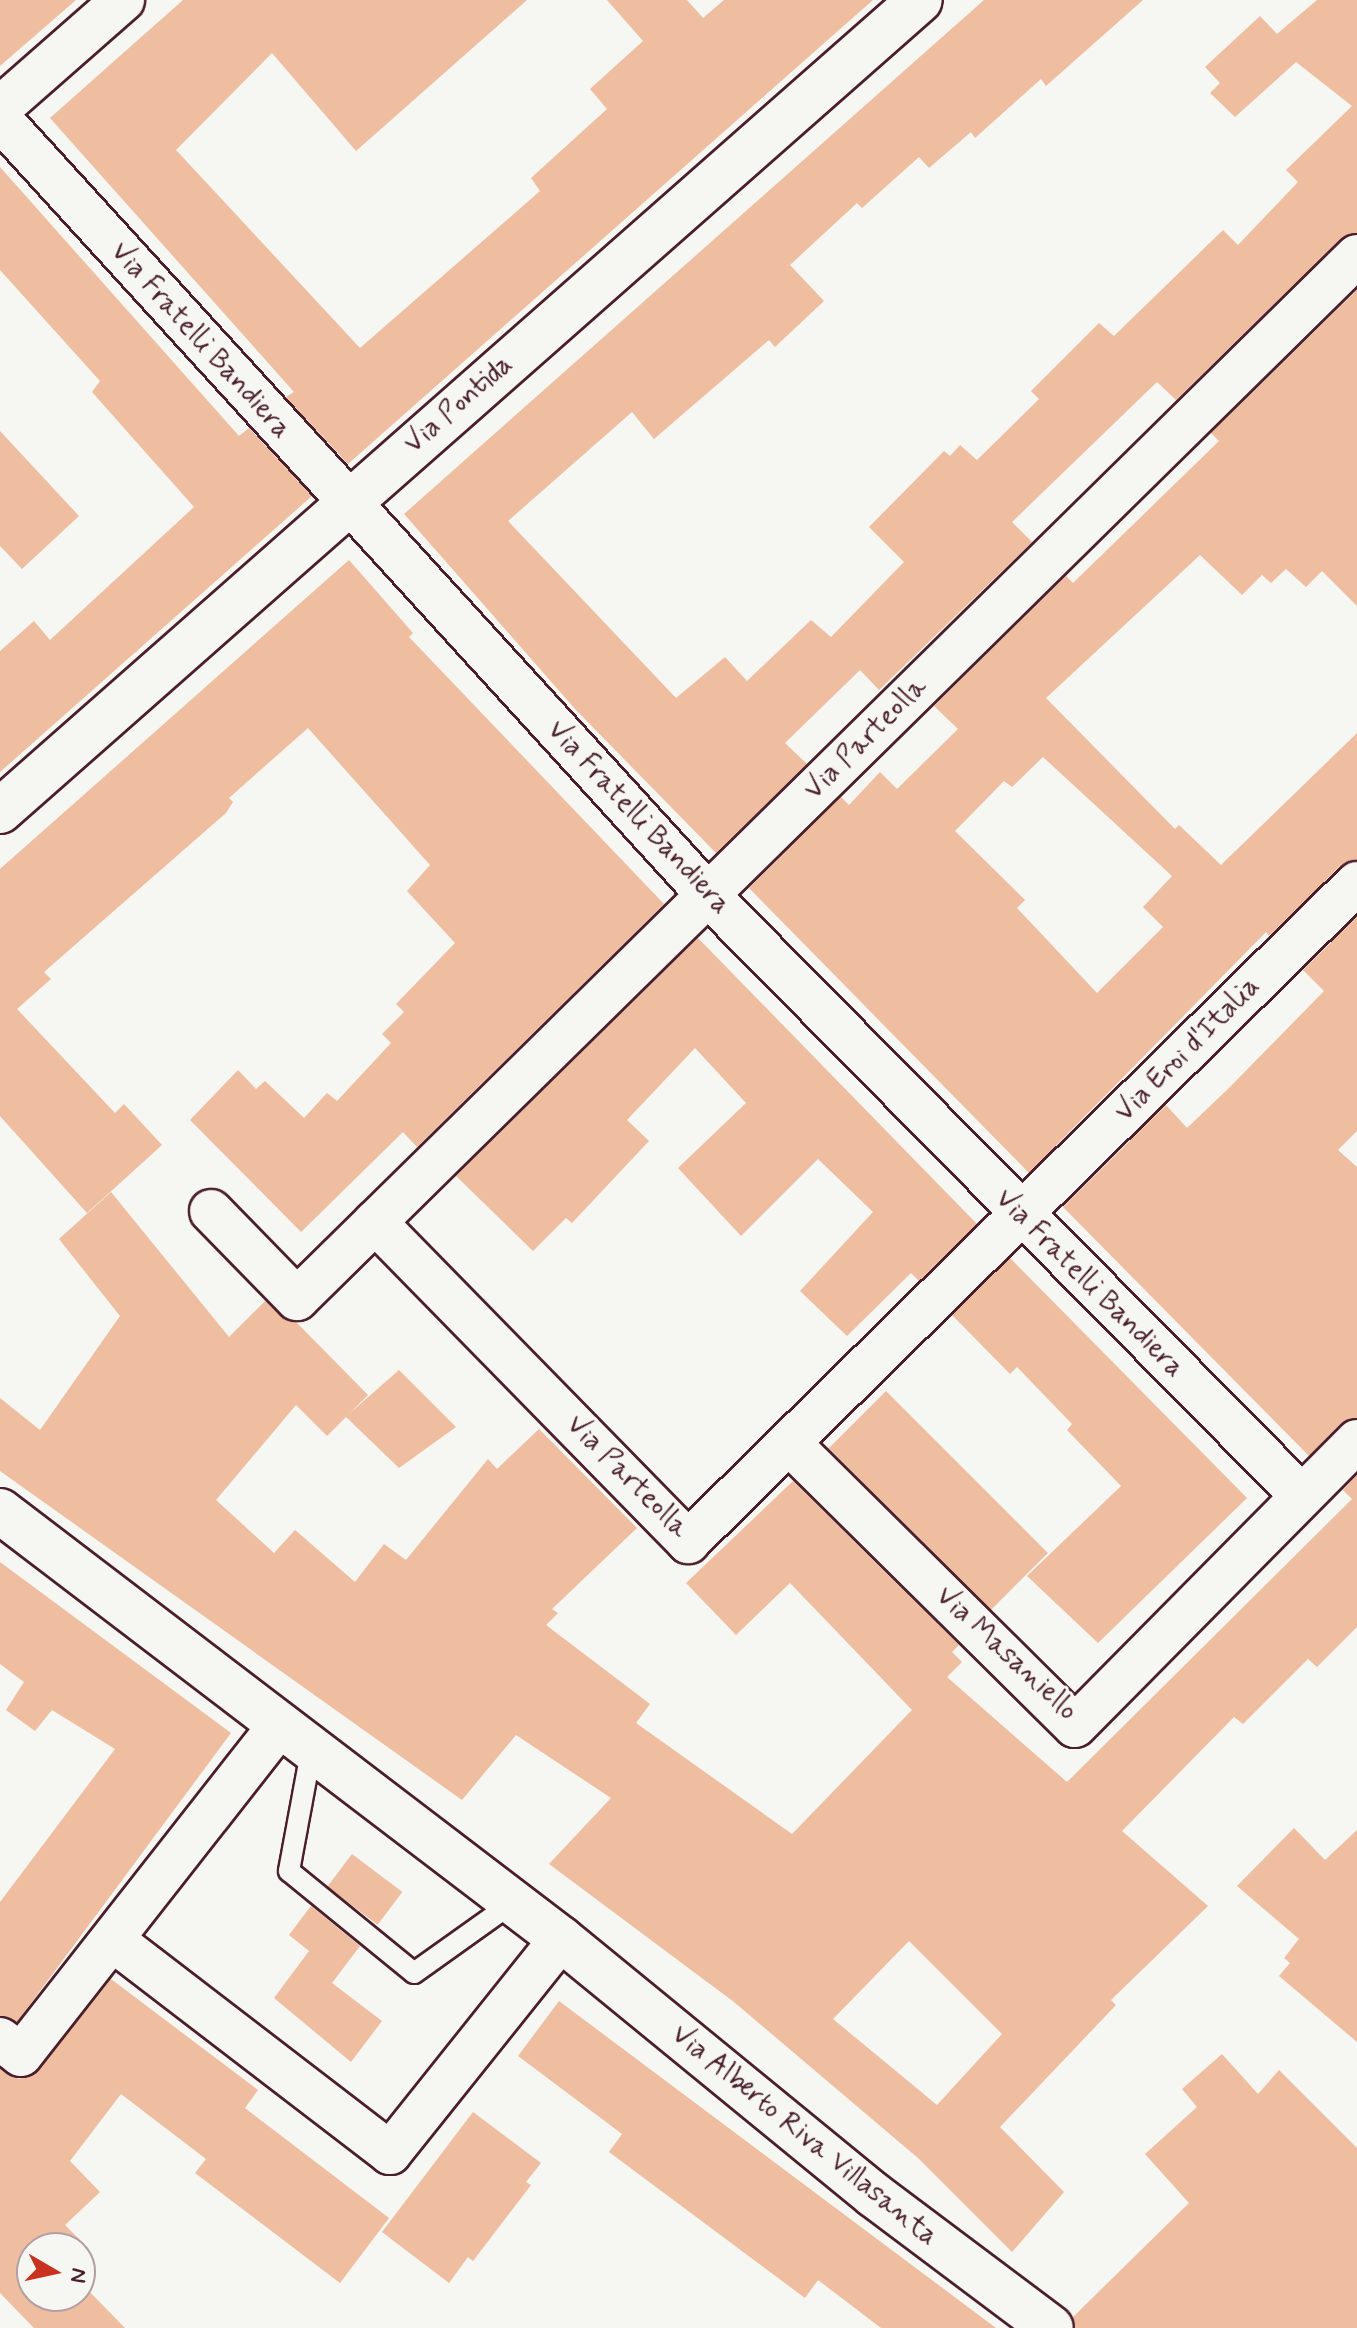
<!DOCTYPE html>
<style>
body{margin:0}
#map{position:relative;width:1357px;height:2328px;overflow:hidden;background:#f6f6f2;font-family:Mynerve,sans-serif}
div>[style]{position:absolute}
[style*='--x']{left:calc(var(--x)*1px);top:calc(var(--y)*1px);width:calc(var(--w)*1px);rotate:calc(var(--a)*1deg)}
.building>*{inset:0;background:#efbda0;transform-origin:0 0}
.roads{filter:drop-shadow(2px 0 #4a1f2b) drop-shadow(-2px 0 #4a1f2b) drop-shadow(0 2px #4a1f2b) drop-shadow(0 -2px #4a1f2b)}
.service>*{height:20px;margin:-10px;padding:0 10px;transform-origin:10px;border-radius:10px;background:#f6f6f2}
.minor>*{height:42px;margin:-21px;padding:0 21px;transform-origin:21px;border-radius:21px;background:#f6f6f2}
.tertiary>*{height:44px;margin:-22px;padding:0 22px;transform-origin:22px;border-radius:22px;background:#f6f6f2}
span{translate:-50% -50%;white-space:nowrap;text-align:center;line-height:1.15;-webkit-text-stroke:6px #f6f6f2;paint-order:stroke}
.street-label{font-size:28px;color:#4a1f2b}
.north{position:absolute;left:16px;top:2232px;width:80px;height:80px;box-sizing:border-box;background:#f6f6f2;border:2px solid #b1a0a2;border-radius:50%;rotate:99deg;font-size:22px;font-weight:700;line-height:32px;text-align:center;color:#4a1f2b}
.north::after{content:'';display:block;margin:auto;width:28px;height:36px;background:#c8321e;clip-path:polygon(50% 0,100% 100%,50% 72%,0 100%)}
</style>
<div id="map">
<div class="building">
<i style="clip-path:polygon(0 0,76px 0,0 66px)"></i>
<i style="clip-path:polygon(183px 0,527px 0,356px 151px,272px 53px,176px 150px,360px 348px,540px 191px,531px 178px,607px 109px,590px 89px,643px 41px,607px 0,687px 0,703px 18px,724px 0,873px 0,348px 464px,286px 397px,294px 392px,50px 118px)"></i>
<i style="clip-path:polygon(984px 0,1143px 0,1046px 86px,1041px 79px,975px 138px,971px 132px,929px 168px,919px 157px,862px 208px,857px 203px,790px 265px,824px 301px,775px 347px,769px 340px,654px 439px,632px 412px,508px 521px,676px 698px,725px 657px,747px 681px,811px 620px,831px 637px,904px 562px,869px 527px,944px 451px,950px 456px,960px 445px,977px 460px,1039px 399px,1031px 391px,1099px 323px,1114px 336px,1223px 230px,1238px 245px,1298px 182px,1286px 170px,1352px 106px,1296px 62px,1235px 117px,1210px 93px,1220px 83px,1205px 67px,1260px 16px,1277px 34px,1317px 0,1357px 0,1357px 233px,1340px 239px,1176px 400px,1157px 382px,1012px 522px,1032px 542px,879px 690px,860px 670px,785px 743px,807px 764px,716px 853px,576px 710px,404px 514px)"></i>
<i style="clip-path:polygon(0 167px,239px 436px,249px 428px,312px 496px,0 772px,0 651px,34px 621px,50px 640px,194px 507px,92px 392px,100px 381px,0 270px)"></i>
<i style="clip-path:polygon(evenodd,1357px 290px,1357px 606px,1322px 571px,1306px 587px,1286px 569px,1271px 583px,1262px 575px,1242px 595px,1200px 555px,1046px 698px,1175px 829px,1179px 825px,1221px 865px,1357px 733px,1357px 860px,1340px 866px,1269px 936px,1266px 932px,1029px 1173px,749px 888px,841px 797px,849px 805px,880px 772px,897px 789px,958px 729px,934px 706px,1066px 576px,1073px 583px,1219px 441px,1211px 433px,1357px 290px,1043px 757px,1172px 876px,1143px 907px,1163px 927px,1097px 993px,1017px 908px,1025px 900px,955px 831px,1004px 781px,1012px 787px,1043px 757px)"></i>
<i style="clip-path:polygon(0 431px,79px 516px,22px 569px,0 546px)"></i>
<i style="clip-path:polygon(349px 560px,413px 633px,409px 637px,664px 904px,417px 1147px,403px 1132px,301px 1232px,190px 1120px,238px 1070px,256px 1089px,265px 1081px,304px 1118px,327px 1093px,337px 1101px,391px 1043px,382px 1034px,404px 1012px,396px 1004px,455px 943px,407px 891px,430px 865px,308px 728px,229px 798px,233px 802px,226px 813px,44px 972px,51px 979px,17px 1009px,115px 1113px,124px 1104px,162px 1145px,87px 1213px,0 1116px,0 869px)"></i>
<i style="clip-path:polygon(1357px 917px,1357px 1131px,1338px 1150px,1357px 1167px,1357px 1418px,1340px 1424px,1309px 1456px,1063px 1207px,1166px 1105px,1187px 1128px,1230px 1087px,1324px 991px,1303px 970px)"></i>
<i style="clip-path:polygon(698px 938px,977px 1224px,919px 1281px,911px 1273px,847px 1336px,800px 1291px,873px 1212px,818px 1159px,741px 1236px,678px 1168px,746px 1103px,695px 1048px,627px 1120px,649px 1141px,572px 1223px,566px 1218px,533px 1251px,456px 1176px)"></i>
<i style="clip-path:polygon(evenodd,111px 1192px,229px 1337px,265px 1301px,296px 1322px,368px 1395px,350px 1413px,399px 1370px,456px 1427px,399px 1468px,346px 1417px,327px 1436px,296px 1405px,216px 1500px,274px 1553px,295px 1530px,355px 1582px,384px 1544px,406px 1560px,488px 1459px,497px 1469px,539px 1429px,637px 1528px,552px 1609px,558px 1613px,546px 1625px,650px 1704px,636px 1723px,792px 1834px,912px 1710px,790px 1583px,736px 1635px,686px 1583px,793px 1481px,959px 1645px,952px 1652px,962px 1662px,947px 1677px,1067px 1782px,1352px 1499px,1343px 1490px,1357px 1475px,1357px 1627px,1317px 1667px,1308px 1659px,1243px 1724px,1234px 1717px,1122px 1831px,1208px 1906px,1111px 2000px,1116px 2005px,1000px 2127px,1064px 2192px,1012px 2252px,918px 2158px,734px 2002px,549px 1864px,611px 1798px,516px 1735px,462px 1800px,0 1471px,0 1398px,40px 1430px,120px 1316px,59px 1239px,111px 1192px,909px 1941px,1002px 2034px,937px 2105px,833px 2019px,909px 1941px)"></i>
<i style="clip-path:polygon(1010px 1258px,1247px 1498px,1098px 1643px,1027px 1576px,1121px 1486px,1067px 1430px,1072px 1424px,1017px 1367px,1010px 1374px,952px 1315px)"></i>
<i style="left:886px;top:1391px;width:229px;height:81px;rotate:45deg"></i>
<i style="clip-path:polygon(0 1562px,231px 1733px,17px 2022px,0 2016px,0 1902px,115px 1749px,52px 1710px,35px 1731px,6px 1710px,24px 1682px,0 1664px)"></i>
<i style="clip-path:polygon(1294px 1828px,1325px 1860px,1357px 1830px,1357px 2042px,1279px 1976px,1290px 1963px,1284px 1958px,1299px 1939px,1237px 1886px)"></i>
<i style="left:352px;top:1854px;width:63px;height:41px;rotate:37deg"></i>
<i style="clip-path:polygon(311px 1906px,360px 1946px,332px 1983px,382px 2021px,351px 2062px,274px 1998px,309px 1951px,289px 1935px)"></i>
<i style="clip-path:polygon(111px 1979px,258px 2090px,245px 2108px,389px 2218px,340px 2283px,195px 2173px,206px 2159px,121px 2094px,70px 2161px,100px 2192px,65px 2225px,88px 2248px,32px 2248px,32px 2296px,80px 2296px,80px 2282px,125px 2328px,34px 2328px,0 2293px,0 2069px,19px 2079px,39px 2070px)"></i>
<i style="clip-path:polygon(559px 2001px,996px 2328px,881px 2328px,818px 2280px,805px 2298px,609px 2152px,622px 2134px,518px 2056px)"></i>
<i style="clip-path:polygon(1222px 2054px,1258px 2094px,1279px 2070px,1357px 2148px,1357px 2328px,1076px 2328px,1073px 2317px,1189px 2203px,1145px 2154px,1197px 2107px,1182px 2089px)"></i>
<i style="clip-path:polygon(473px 2112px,541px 2163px,526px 2182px,531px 2185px,473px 2261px,468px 2257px,449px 2283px,382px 2232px)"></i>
</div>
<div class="roads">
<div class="service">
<i style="--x:311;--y:1752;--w:121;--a:100.5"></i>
<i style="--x:289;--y:1871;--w:161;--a:39.2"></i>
<i style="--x:414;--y:1973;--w:120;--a:-35.5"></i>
</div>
<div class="minor">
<i style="--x:0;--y:108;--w:164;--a:-41.3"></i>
<i style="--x:0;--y:119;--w:1050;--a:47.62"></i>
<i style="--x:708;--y:895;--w:844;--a:45.34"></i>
<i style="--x:211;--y:1211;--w:123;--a:45.7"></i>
<i style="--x:297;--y:1299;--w:1487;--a:-44.54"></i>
<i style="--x:375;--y:1222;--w:448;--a:45.6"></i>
<i style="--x:688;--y:1542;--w:939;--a:-44.57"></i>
<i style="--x:789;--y:1443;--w:402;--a:44.7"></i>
<i style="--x:1075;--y:1726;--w:401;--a:-45.3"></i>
<i style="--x:114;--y:1941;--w:348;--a:37.5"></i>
<i style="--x:390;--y:2153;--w:274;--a:-51.4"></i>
<i style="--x:0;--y:2039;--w:26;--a:37"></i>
<i style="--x:21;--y:2055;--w:417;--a:-51.9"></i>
</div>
<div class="tertiary">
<i style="--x:0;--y:811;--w:1226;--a:-41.4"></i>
<i style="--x:0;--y:1511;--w:706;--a:37.34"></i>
<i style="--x:561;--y:1939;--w:404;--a:39.3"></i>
<i style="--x:874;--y:2195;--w:221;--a:36.9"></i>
</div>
</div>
<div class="street-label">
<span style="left:200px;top:341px;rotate:48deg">Via Fratelli Bandiera</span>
<span style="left:459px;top:405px;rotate:-41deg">Via Pontida</span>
<span style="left:866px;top:739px;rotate:-45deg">Via Parteolla</span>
<span style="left:638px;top:818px;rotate:47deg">Via Fratelli Bandiera</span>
<span style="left:1188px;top:1050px;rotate:-45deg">Via Eroi d'Italia</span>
<span style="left:1089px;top:1284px;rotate:45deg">Via Fratelli Bandiera</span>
<span style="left:627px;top:1477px;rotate:45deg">Via Parteolla</span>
<span style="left:1006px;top:1654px;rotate:43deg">Via Masaniello</span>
<span style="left:804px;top:2136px;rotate:39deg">Via Alberto Riva Villasanta</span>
</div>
<div class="north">N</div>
</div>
